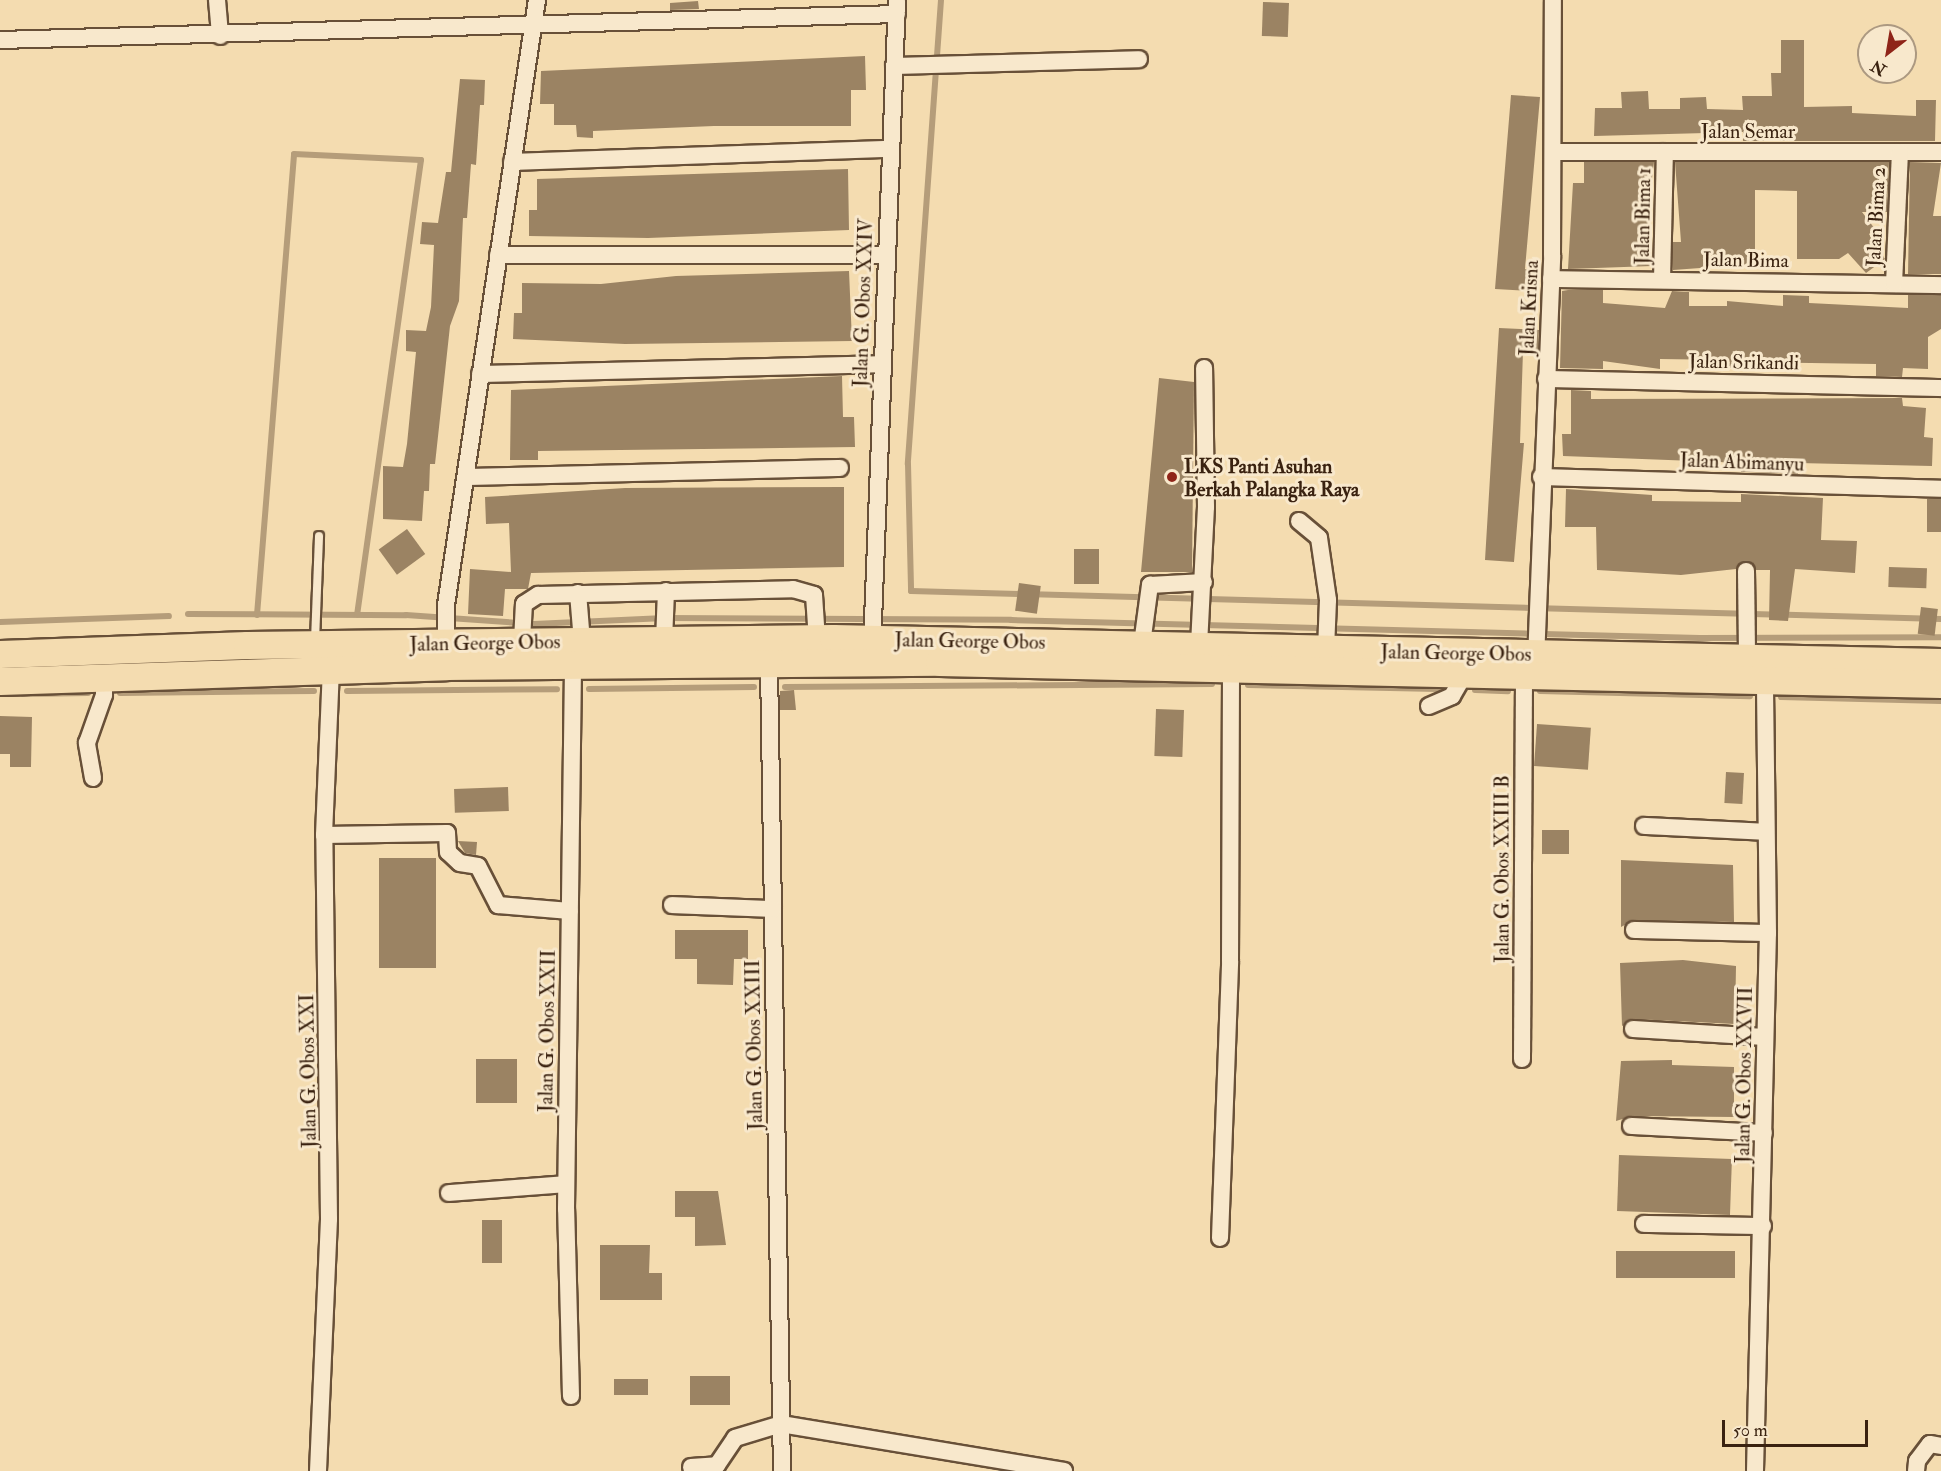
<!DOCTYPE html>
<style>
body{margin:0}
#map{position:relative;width:1941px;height:1471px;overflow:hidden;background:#f4dcb0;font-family:"IM FELL Double Pica",serif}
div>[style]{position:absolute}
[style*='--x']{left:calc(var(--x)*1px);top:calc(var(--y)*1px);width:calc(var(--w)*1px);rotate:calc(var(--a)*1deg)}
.stream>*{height:6px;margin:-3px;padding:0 3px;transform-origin:3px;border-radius:3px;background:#b59d7a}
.building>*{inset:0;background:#9b8363;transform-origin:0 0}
.roads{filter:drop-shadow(2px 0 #685038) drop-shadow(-2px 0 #685038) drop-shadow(0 2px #685038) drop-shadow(0 -2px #685038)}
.lane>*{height:8px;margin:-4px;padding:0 4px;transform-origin:4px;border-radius:4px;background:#f8e8cc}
.street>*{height:16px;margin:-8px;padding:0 8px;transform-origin:8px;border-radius:8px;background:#f8e8cc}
.primary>*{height:27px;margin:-13.5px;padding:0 13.5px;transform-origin:13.5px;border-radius:13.5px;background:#f4dcb0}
.dots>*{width:16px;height:16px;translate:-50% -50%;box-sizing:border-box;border:3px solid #f8e8cc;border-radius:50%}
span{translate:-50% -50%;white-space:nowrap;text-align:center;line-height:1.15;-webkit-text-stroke:6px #f8e8cc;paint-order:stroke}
.street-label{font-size:20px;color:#3a2210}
.poi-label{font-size:20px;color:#3a2210;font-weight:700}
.left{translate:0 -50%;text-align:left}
.north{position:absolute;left:1857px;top:24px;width:60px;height:60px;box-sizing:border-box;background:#f8e8cc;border:2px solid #ac9981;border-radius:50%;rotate:211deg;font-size:16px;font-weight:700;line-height:24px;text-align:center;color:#3a2210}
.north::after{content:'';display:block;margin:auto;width:21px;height:27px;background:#8f2418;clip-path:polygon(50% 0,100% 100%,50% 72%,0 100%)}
.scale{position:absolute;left:1722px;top:1420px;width:146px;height:27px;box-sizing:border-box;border:3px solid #3a2210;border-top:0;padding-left:8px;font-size:18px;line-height:21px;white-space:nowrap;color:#3a2210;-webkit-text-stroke:4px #f8e8cc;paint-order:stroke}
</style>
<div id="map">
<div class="stream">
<i style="--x:941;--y:0;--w:465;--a:94.1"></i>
<i style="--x:908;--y:464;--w:127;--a:88.6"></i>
<i style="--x:911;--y:591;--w:1030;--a:1.56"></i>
<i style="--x:188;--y:614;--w:218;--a:0.3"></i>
<i style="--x:406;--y:615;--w:128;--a:4"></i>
<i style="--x:534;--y:624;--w:131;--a:-2.6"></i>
<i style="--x:665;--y:618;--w:346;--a:0.3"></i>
<i style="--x:1011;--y:620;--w:689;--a:1.5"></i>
<i style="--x:1700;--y:638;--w:241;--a:-0.2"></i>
<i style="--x:257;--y:615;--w:462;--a:-85.4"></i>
<i style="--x:294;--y:154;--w:127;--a:2.7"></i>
<i style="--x:421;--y:160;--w:459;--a:98"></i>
<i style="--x:0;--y:622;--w:169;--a:-2"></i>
<i style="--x:1248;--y:685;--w:190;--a:1.2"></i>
<i style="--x:785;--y:687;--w:427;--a:-0.4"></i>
<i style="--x:589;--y:689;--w:165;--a:-0.7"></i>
<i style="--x:1475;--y:690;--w:33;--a:2"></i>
<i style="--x:347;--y:691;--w:210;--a:-0.5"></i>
<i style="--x:1540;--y:691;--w:210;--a:1.4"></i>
<i style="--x:120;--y:693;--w:194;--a:-0.6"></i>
<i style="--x:23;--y:694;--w:65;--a:-0.9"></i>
<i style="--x:1781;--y:697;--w:160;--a:1.4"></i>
</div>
<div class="building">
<i style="clip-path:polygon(698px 1px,699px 9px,670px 10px,670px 3px)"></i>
<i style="left:1263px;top:2px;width:26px;height:34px;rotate:2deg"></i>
<i style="clip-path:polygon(1781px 40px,1804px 40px,1804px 107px,1852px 106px,1852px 113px,1916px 116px,1916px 100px,1936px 100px,1935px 141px,1743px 141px,1743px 132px,1594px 136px,1595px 108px,1622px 108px,1621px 92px,1648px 91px,1649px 109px,1680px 109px,1680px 98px,1706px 97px,1707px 109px,1743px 110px,1742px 96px,1772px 96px,1771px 73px,1781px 73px)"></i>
<i style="clip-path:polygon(865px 56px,866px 90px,851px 90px,851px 126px,714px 126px,593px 131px,593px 138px,577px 137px,576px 125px,554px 125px,554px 104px,540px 104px,541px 71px)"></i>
<i style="clip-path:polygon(460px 79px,485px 80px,484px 105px,480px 105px,476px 165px,471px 164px,467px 218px,463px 218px,459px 301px,450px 326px,435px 464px,430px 464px,429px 491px,424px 491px,422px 521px,383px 519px,383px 466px,403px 467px,407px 444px,416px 352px,406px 351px,406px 330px,426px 331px,431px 307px,434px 245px,420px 244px,422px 222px,438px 223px,446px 172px,451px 172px)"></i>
<i style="clip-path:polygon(1511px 95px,1540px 97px,1525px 269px,1532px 270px,1531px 291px,1495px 289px)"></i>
<i style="clip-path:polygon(1584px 162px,1654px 162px,1648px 210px,1652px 266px,1568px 269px,1573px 183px,1584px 183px)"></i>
<i style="clip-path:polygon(1675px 162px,1889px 162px,1887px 212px,1862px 212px,1875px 229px,1869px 234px,1885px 259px,1866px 273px,1848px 253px,1839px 259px,1797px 259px,1797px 191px,1755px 190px,1755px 264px,1673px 270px,1673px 242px,1681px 242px)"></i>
<i style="clip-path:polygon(1910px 162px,1941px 163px,1933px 216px,1941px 216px,1941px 274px,1908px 274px)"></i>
<i style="clip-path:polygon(848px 169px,849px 230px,648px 238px,529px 236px,529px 210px,537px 210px,537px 179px)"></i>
<i style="clip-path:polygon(849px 271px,852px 341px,625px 344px,513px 339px,514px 313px,522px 313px,522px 283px,601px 284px,676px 276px)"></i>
<i style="clip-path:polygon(1568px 290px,1603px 290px,1603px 303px,1665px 308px,1672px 291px,1689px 292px,1689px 306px,1727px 306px,1727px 301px,1783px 306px,1783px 295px,1809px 296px,1809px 303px,1908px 308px,1908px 295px,1941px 295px,1941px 329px,1928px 337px,1928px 369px,1903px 368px,1902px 377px,1876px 376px,1876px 364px,1747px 362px,1747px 368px,1727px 368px,1727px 360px,1660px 359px,1660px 369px,1603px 361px,1603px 369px,1560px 368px,1562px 291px)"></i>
<i style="clip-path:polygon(1499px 328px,1539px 330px,1538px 352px,1523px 351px,1520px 443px,1524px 443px,1514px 562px,1485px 560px)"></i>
<i style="clip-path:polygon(842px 376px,843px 417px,854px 417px,855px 447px,538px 451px,538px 460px,510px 460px,511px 390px)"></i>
<i style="clip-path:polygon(1159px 378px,1194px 382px,1192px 572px,1141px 572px)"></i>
<i style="clip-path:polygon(1571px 390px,1591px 391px,1591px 399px,1902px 398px,1903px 406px,1926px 408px,1924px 437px,1933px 438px,1932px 466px,1798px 463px,1798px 474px,1741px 472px,1741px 464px,1721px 462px,1563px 456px,1562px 434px,1571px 434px)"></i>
<i style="clip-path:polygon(844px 487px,844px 567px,531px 573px,528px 589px,505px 589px,503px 616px,468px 614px,470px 569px,511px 572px,509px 523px,486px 524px,485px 497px,625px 488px)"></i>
<i style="clip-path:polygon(1566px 489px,1652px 495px,1652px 501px,1741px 502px,1741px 494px,1823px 498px,1821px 540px,1857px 541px,1855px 573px,1795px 569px,1788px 621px,1769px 620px,1770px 570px,1756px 570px,1751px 562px,1741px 562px,1736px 569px,1681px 575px,1597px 570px,1596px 527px,1565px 527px)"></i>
<i style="left:1927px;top:499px;width:14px;height:33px"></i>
<i style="left:407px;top:529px;width:31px;height:35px;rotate:54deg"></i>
<i style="left:1074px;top:549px;width:25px;height:35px"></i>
<i style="left:1889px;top:567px;width:38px;height:20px;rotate:2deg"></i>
<i style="left:1019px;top:583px;width:22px;height:28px;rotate:8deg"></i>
<i style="left:1921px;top:607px;width:17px;height:27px;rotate:7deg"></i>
<i style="clip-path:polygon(794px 690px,796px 710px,780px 710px,780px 691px)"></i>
<i style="left:1156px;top:709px;width:28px;height:47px;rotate:2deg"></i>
<i style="clip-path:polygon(0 716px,32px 717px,31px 767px,10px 767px,10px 754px,0 754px)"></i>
<i style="left:1537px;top:724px;width:54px;height:42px;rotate:4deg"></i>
<i style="left:1726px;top:772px;width:18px;height:31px;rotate:3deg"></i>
<i style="left:508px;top:787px;width:24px;height:54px;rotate:88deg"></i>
<i style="left:1542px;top:830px;width:27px;height:24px"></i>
<i style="clip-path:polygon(458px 841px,477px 842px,476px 855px,465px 853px)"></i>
<i style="left:379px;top:858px;width:57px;height:110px"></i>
<i style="clip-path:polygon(1621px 860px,1733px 865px,1734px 922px,1634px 920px,1621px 927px)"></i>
<i style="clip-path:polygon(675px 930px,748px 930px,748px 959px,734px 959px,733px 985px,697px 984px,697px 959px,675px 959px)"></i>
<i style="clip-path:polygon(1683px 960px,1736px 966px,1735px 1024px,1634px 1019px,1622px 1026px,1620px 963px)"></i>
<i style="left:476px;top:1059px;width:41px;height:44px"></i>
<i style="clip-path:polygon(1672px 1060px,1672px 1065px,1734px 1067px,1734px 1117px,1632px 1116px,1616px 1121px,1621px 1061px)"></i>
<i style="left:1619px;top:1155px;width:113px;height:56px;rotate:2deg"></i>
<i style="clip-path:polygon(675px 1191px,718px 1191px,726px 1245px,695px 1246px,695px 1217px,675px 1217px)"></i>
<i style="left:482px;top:1220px;width:20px;height:43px"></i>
<i style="clip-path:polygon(600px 1245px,650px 1245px,649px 1273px,662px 1273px,662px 1300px,600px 1300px)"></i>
<i style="left:1616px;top:1251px;width:119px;height:27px"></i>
<i style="left:690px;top:1376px;width:40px;height:29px"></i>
<i style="left:614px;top:1379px;width:34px;height:16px"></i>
</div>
<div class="roads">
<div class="lane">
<i style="--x:315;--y:641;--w:105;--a:-87.8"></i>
</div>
<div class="street">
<i style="--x:217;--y:0;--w:36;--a:85"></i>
<i style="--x:0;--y:40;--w:897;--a:-1.66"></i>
<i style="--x:894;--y:66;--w:245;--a:-1.6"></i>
<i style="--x:1555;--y:152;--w:386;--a:0"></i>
<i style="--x:512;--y:162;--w:378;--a:-2"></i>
<i style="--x:498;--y:255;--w:387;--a:0"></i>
<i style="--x:1551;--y:279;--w:390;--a:0.9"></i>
<i style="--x:1662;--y:280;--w:128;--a:-88.7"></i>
<i style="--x:1894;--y:284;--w:132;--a:-87.4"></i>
<i style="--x:480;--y:374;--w:401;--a:-1.4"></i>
<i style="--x:1546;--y:379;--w:395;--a:1.3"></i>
<i style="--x:466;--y:477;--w:374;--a:-1.4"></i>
<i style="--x:1541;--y:477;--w:400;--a:1.7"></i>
<i style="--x:1299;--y:521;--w:26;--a:40"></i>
<i style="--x:1319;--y:538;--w:63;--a:81.7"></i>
<i style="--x:1328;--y:600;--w:50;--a:92.3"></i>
<i style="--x:1746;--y:571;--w:85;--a:89.3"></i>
<i style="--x:578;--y:593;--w:49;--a:85.3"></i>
<i style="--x:522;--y:641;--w:37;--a:-87"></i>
<i style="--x:524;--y:604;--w:17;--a:-33"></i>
<i style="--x:538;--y:595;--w:255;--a:-1.3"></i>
<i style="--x:793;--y:589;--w:22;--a:16"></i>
<i style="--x:814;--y:595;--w:45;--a:86.2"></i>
<i style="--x:664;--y:641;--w:50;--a:-87.7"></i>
<i style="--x:1142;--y:644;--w:60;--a:-82.3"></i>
<i style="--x:1150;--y:585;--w:54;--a:-3.2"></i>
<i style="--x:1199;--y:645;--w:138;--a:-87.1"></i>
<i style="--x:1206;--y:507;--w:139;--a:-90.8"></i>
<i style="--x:872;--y:647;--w:647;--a:-87.79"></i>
<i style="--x:446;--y:650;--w:45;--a:-90"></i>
<i style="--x:446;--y:605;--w:612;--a:-81.45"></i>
<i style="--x:1536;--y:660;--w:405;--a:-87.7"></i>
<i style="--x:1552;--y:255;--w:255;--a:-89.8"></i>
<i style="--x:769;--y:665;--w:806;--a:89.08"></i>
<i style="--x:1429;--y:706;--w:25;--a:-23"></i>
<i style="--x:1452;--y:696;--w:22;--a:-60"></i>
<i style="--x:93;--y:778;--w:36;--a:-100"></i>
<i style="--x:87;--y:743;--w:51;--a:-70.5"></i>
<i style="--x:104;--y:695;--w:18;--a:-90"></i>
<i style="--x:1644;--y:826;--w:122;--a:2.8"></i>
<i style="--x:324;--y:835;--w:123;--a:-0.9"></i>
<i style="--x:447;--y:833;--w:19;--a:87"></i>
<i style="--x:448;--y:852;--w:16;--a:43"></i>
<i style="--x:460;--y:863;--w:18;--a:9"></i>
<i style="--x:478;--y:866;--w:44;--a:62.9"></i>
<i style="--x:498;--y:905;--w:72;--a:4.8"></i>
<i style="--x:672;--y:905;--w:101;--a:2.3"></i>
<i style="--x:1634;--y:930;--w:134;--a:1.3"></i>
<i style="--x:1633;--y:1029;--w:132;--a:3.5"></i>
<i style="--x:1522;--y:1059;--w:381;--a:-89.7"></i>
<i style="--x:1631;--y:1126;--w:133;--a:3"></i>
<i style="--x:449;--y:1193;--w:117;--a:-4.4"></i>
<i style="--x:1644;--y:1224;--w:119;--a:1"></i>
<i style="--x:1220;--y:1238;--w:277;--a:-87.9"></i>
<i style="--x:1230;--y:961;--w:290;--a:-89.8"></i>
<i style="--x:571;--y:1396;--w:187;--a:-91.5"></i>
<i style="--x:566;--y:1209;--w:542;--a:-89.26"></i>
<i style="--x:691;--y:1467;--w:26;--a:-4"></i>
<i style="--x:717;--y:1465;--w:32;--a:-56"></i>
<i style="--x:735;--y:1438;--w:48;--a:-16.9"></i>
<i style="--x:781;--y:1424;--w:287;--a:9.4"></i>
<i style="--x:318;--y:1471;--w:252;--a:-87.5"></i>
<i style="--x:329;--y:1219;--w:384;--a:-90.7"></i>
<i style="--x:324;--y:835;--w:164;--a:-87.6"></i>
<i style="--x:1755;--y:1471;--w:538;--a:-88.62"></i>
<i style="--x:1768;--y:933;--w:253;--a:-90.7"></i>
<i style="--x:1916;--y:1471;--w:10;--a:-84"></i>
<i style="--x:1917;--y:1461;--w:21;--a:-53"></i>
<i style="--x:1930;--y:1444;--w:11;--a:10"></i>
</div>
<div class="primary">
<i style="--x:0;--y:654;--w:247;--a:-2.1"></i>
<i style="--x:247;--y:645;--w:586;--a:-0.68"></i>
<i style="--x:833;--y:638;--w:1108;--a:1.24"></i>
<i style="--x:0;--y:681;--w:446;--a:-1.9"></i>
<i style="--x:446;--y:666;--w:493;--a:-0.5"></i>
<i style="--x:939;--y:662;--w:1002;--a:1.26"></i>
</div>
</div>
<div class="dots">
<i style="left:1172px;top:477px;background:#8f2418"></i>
</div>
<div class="street-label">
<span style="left:1748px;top:131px">Jalan Semar</span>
<span style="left:1643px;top:216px;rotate:-89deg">Jalan Bima 1</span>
<span style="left:1876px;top:217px;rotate:-87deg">Jalan Bima 2</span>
<span style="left:1746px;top:260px;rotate:1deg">Jalan Bima</span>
<span style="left:863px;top:303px;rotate:-88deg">Jalan G. Obos XXIV</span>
<span style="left:1529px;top:308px;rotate:-87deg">Jalan Krisna</span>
<span style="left:1744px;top:362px;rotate:1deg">Jalan Srikandi</span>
<span style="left:1742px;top:462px;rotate:2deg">Jalan Abimanyu</span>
<span style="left:970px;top:641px;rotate:1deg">Jalan George Obos</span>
<span style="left:485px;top:643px;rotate:-1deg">Jalan George Obos</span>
<span style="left:1456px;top:653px;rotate:1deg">Jalan George Obos</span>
<span style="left:1502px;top:869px;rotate:-90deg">Jalan G. Obos XXIII B</span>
<span style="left:547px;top:1031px;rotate:-89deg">Jalan G. Obos XXII</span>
<span style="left:754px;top:1045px;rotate:-91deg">Jalan G. Obos XXIII</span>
<span style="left:308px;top:1071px;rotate:-91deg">Jalan G. Obos XXI</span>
<span style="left:1744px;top:1075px;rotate:-89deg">Jalan G. Obos XXVII</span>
</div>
<div class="poi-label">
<span class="left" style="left:1184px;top:478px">LKS Panti Asuhan<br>Berkah Palangka Raya</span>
</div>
<div class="north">N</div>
<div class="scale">50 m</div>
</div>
